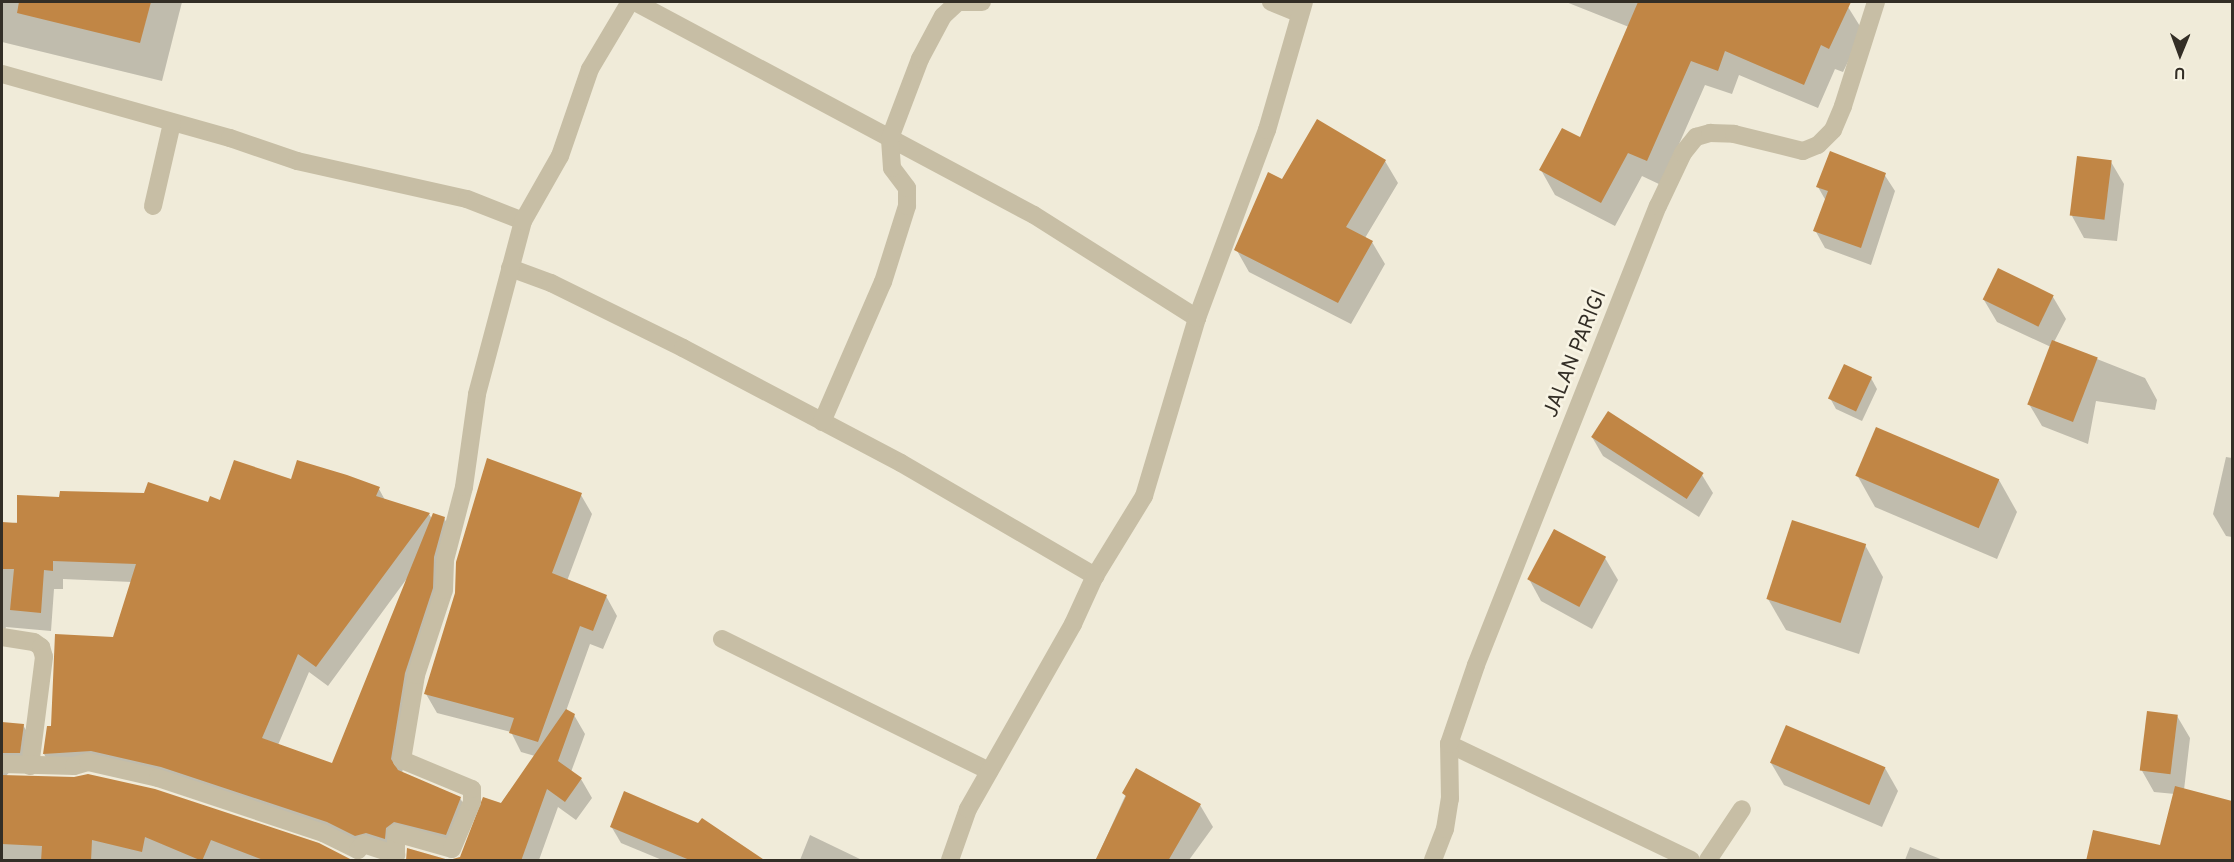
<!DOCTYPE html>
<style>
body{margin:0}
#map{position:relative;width:2234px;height:862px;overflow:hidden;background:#f0ebd9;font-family:Overpass,sans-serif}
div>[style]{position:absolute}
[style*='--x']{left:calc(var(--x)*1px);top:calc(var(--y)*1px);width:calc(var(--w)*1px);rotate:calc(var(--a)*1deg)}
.shadow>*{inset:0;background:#0003}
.building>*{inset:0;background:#c18645;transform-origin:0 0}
.street>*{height:18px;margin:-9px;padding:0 9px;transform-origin:9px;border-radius:9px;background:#c7bea5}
span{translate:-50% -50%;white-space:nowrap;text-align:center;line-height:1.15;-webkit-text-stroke:5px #f8f4e4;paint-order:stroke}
.street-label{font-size:21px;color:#332e26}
.frame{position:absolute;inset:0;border:3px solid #332e26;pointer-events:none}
.north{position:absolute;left:2150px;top:24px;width:60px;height:60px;-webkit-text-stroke:4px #f8f4e4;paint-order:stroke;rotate:181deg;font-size:16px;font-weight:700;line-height:24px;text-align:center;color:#332e26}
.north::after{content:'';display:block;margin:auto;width:21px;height:27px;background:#332e26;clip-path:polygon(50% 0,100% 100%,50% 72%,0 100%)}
</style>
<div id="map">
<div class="shadow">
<i style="clip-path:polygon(2px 2px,182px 2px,162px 81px,2px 42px)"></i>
<i style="clip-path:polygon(1566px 2px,1838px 2px,1848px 7px,1863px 31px,1843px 72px,1835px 69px,1818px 108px,1739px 75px,1732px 94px,1705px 85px,1661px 185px,1642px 176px,1615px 226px,1555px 195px,1541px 170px,1580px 139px,1629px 27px)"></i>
<i style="clip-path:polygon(1385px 161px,1398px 183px,1365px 238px,1372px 242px,1385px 264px,1351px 324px,1249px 272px,1236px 249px,1282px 181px)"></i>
<i style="clip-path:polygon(2111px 162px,2124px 184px,2117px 241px,2084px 238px,2072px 216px)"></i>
<i style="clip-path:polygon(1884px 174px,1895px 191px,1871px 265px,1825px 248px,1815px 230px,1826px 201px,1818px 187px)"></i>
<i style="clip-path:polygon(2053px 297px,2066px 319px,2054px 342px,2145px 378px,2157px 400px,2155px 410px,2096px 401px,2088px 444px,2042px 426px,2029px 404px,2051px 347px,1997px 322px,1984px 300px)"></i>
<i style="clip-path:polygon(1871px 378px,1877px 389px,1862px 421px,1836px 409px,1830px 398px)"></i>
<i style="clip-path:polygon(1592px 437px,1702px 475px,1713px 493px,1699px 517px,1603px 456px)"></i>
<i style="clip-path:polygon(2226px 457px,2232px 458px,2232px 537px,2226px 536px,2213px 514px)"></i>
<i style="clip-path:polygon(1857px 475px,1999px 480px,2017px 512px,1997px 559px,1875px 507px)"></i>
<i style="clip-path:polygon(evenodd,292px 481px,379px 489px,385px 500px,429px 514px,432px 519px,444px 518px,455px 538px,415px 693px,402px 774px,460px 798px,471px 817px,456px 854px,406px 841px,396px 847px,339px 841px,102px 770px,55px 773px,44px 754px,52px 728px,114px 638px,132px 582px,63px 579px,63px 589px,54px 589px,51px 631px,6px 627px,2px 639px,2px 524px,208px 504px,292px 481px,408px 577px,333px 765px,278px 745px,309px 672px,328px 686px,408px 577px)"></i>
<i style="clip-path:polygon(581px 495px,592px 514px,567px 581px,606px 596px,617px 616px,603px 649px,590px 644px,566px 711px,574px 715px,585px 734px,571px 772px,581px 779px,592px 798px,576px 820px,558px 807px,539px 860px,453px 860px,461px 859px,535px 756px,521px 752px,511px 732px,437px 713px,426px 694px)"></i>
<i style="clip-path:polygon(1865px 545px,1883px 577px,1859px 654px,1786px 630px,1768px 599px)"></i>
<i style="clip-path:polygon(1605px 558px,1618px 580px,1592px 629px,1541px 601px,1529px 579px)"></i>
<i style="clip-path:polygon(2177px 716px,2190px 738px,2184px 790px,2232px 802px,2232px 860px,2088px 860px,2161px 847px,2175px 794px,2154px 792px,2141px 769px)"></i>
<i style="clip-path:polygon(2px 723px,23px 725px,34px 744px,6px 776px,351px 860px,2px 860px)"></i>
<i style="clip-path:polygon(1771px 763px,1885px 768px,1898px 791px,1882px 827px,1784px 785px)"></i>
<i style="clip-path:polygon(1137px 770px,1200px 805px,1213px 827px,1189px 860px,1096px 860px)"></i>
<i style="clip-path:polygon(611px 826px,762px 860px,662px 860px,621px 843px)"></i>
<i style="clip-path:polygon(810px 835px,862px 860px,800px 860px)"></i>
<i style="clip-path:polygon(1910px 847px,1943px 860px,1905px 860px)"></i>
</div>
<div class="building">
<i style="clip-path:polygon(19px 2px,151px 2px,140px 43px,17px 13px)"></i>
<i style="clip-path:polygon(1638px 2px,1851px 2px,1829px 49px,1821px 45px,1804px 85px,1725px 51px,1718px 71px,1691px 61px,1647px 161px,1628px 153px,1601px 203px,1539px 170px,1562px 128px,1580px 137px)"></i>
<i style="clip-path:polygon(1317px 119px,1386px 160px,1346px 227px,1373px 241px,1338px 303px,1234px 250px,1268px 172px,1282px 179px)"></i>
<i style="clip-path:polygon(1830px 151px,1886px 173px,1861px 248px,1813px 231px,1828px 191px,1816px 187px)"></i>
<i style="left:2077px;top:156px;width:35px;height:60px;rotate:7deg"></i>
<i style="left:1998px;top:268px;width:62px;height:35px;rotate:26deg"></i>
<i style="left:2052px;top:340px;width:49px;height:69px;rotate:21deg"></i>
<i style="left:1844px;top:364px;width:31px;height:38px;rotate:25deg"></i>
<i style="left:1608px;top:411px;width:114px;height:31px;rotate:33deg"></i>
<i style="left:1876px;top:427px;width:134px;height:53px;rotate:23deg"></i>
<i style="clip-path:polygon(487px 458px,582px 493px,552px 573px,607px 595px,593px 631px,580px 626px,538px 742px,509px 733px,514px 718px,424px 694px,455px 593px,456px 562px)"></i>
<i style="clip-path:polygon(234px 460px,291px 479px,297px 460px,347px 475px,380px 487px,376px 496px,430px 513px,316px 667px,298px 654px,262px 738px,332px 763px,433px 513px,445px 517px,434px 557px,433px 588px,405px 673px,391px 759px,398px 770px,461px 797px,446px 835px,394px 822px,386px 828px,385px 839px,366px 833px,355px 836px,327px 822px,161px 767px,91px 751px,43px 754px,47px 726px,51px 726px,55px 634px,113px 637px,136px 564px,53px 561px,53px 571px,44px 570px,41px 613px,10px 610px,14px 569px,2px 569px,2px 522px,17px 523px,17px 495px,59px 497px,60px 491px,144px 493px,148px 482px,208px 502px,210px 496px,220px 500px)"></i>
<i style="left:1792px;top:520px;width:78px;height:83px;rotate:18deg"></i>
<i style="left:1554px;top:529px;width:59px;height:57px;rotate:28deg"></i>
<i style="clip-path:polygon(566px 709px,575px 714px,558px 761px,582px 778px,565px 802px,547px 789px,521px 861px,406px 861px,407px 848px,449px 860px,460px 857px,483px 797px,501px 803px)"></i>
<i style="left:2147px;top:711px;width:31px;height:60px;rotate:7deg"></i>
<i style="clip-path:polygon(2px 722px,24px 724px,20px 753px,2px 753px)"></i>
<i style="left:1786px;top:725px;width:108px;height:41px;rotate:23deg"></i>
<i style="clip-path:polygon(1136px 768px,1201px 804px,1168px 861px,1095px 861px,1126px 796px,1122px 793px)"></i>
<i style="clip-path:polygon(88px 774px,155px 789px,319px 843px,354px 861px,266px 861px,211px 840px,202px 861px,145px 837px,142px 852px,92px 840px,91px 861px,41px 861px,42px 846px,2px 844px,2px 775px,74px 777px)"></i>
<i style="clip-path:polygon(2175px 786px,2232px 801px,2232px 861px,2086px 861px,2093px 830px,2160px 845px)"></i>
<i style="clip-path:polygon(624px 791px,698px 823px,702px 818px,766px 861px,692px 861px,610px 827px)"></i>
</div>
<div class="street">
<i style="--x:635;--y:2;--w:452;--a:28.1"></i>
<i style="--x:1034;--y:215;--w:193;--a:32.3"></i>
<i style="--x:1271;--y:2;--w:29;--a:22"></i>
<i style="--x:2;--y:74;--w:237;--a:15.7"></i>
<i style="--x:230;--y:138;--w:71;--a:18.9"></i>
<i style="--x:297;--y:161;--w:174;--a:12.6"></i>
<i style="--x:467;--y:199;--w:60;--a:21.4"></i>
<i style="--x:153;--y:206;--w:85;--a:-77.1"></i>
<i style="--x:510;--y:268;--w:44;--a:20.1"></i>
<i style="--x:551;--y:283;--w:147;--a:26.2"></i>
<i style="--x:683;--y:348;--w:246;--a:27.8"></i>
<i style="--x:901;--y:463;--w:225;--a:30.2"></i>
<i style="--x:822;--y:422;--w:153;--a:-66.5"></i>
<i style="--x:883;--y:282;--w:80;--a:-72.5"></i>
<i style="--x:907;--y:206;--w:18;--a:-90"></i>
<i style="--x:907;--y:188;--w:25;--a:-127"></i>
<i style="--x:892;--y:168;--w:30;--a:-94"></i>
<i style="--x:890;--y:138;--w:85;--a:-69.2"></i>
<i style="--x:920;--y:59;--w:49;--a:-61.9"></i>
<i style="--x:943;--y:16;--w:21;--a:-43"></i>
<i style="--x:958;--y:2;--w:24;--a:0"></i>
<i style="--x:2;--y:637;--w:32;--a:9"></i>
<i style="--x:34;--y:642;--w:9;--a:36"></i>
<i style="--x:41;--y:647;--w:10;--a:73"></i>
<i style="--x:44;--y:657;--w:110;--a:97.3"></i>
<i style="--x:722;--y:639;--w:298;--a:26.3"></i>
<i style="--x:1449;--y:744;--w:268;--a:25.6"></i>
<i style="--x:2;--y:764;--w:72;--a:1.6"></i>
<i style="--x:74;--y:766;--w:15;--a:-16"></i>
<i style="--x:88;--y:762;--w:72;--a:12.9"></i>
<i style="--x:158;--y:778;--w:174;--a:18.4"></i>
<i style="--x:323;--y:833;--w:39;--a:26"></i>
<i style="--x:358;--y:850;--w:8;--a:-50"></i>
<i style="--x:363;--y:844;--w:35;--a:18"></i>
<i style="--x:396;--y:855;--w:22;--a:-90"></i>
<i style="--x:396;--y:833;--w:58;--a:15.9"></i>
<i style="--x:452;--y:849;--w:51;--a:-66.9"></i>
<i style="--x:472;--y:802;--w:13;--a:-90"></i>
<i style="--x:472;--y:789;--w:76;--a:-157.5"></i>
<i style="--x:402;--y:760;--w:86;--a:-80.6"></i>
<i style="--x:416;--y:675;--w:89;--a:-71.8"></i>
<i style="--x:444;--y:590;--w:30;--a:-88"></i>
<i style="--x:445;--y:560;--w:75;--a:-75.4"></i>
<i style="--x:464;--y:487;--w:94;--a:-82"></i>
<i style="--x:477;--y:394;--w:179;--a:-75.1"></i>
<i style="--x:523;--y:221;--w:75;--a:-60.4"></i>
<i style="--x:560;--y:156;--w:92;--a:-71"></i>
<i style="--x:590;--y:69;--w:78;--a:-59.2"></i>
<i style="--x:950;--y:860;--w:54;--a:-70.6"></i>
<i style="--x:968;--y:809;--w:213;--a:-60.4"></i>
<i style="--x:1073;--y:624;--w:53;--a:-65.4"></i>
<i style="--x:1095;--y:576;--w:94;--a:-58.5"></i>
<i style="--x:1144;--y:496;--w:186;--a:-73.4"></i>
<i style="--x:1197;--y:318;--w:201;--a:-69.6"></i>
<i style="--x:1267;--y:130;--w:133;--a:-73.9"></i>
<i style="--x:1433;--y:860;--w:33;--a:-69"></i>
<i style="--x:1445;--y:829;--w:30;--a:-81"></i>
<i style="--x:1450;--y:799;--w:55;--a:-91"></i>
<i style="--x:1449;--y:744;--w:83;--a:-71.1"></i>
<i style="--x:1476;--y:665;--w:494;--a:-68.4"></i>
<i style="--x:1658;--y:206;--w:59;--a:-64.7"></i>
<i style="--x:1683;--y:153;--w:21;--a:-51"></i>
<i style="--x:1696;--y:137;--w:15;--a:-16"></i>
<i style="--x:1710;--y:133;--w:24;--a:2"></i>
<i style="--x:1734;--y:134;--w:71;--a:13.8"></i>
<i style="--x:1803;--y:151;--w:16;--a:-22"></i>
<i style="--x:1818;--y:145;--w:21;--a:-45"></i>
<i style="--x:1833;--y:130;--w:26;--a:-67"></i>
<i style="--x:1843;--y:106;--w:109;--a:-72.4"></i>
<i style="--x:1708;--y:860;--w:61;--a:-56.3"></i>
</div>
<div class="street-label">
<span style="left:1576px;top:354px;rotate:-68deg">JALAN PARIGI</span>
</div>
<div class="frame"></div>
<div class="north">U</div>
</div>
